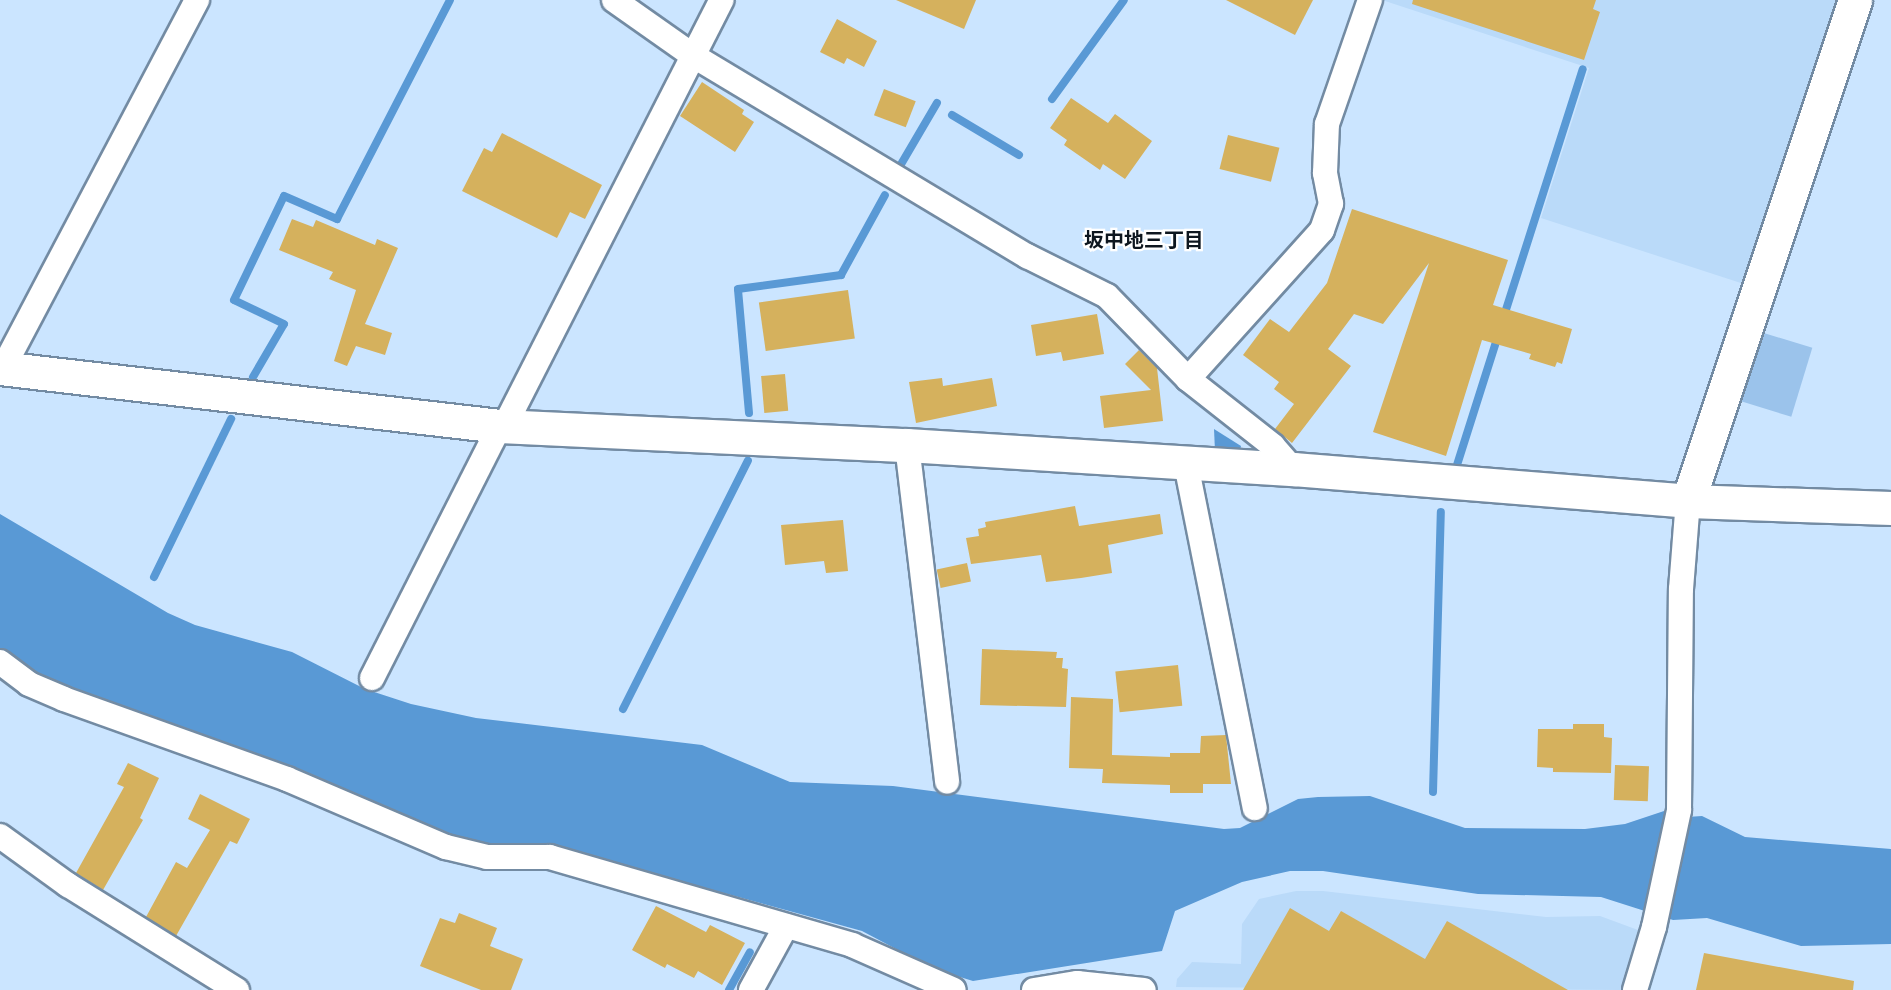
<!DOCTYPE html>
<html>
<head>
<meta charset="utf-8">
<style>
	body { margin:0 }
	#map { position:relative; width:1891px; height:990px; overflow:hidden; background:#cbe5ff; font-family:Helvetica,"Noto Sans JP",sans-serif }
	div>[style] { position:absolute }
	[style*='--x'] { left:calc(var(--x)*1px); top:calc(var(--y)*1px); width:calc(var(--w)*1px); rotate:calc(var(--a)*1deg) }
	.built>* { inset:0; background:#badaf9 }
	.green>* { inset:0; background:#9bc3eb; transform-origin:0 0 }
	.water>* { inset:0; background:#5999d5 }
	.stream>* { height:8px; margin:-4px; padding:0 4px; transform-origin:4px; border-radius:4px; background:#5999d5 }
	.building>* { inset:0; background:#d5b15d; transform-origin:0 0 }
	.roads { filter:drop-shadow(2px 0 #738ba3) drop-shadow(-2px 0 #738ba3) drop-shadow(0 2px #738ba3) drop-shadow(0 -2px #738ba3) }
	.street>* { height:24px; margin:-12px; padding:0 12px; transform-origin:12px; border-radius:12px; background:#fff }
	.secondary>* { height:33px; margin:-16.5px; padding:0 16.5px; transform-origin:16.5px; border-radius:16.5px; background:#fff }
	span { translate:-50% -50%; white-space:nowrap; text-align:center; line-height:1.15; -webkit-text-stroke:4.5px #fff; paint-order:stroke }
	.neighbourhood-label { font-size:20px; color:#0d161f; font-weight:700 }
</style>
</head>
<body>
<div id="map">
	<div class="built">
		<div style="clip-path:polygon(1382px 0,1842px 0,1747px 285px,1541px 218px,1589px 68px)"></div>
		<div style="clip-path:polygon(1296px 891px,1323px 891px,1546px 917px,1600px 916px,1638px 930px,1621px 990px,1176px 987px,1177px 979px,1192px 962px,1241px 964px,1242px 924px,1259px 899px)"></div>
	</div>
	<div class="green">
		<div style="left:1754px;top:330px;width:61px;height:72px;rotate:17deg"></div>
	</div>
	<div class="water">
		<div style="clip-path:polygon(1214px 429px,1241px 446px,1239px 454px,1215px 451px)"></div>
		<div style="clip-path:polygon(0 514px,168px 613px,195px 625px,292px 652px,365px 689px,411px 704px,476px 718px,702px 745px,790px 782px,893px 786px,1224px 829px,1240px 828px,1298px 799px,1318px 797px,1370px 796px,1465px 828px,1585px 829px,1625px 824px,1664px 811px,1687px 817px,1702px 816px,1745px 837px,1891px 849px,1891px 944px,1801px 946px,1707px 918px,1673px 920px,1601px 897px,1478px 894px,1323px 871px,1290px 871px,1242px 882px,1175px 911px,1162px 951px,973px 981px,934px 969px,862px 931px,556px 847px,487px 843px,451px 836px,294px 767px,50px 680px,0 649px)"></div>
	</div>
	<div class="stream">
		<div style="--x:1052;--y:99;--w:122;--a:-54"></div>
		<div style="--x:952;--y:115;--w:78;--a:30.8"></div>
		<div style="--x:900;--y:166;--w:73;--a:-59.6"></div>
		<div style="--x:1503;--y:319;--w:262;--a:-72.3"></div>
		<div style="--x:253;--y:377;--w:61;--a:-59.7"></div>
		<div style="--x:284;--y:324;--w:55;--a:-154.4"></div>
		<div style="--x:234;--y:300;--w:115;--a:-64.3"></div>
		<div style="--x:284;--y:196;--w:58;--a:23.5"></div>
		<div style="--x:337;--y:219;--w:246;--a:-62.7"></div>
		<div style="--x:749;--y:413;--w:124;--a:-95.1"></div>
		<div style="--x:738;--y:289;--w:104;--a:-7.7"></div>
		<div style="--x:841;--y:275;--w:91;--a:-61.2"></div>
		<div style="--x:1457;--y:465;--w:135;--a:-72.4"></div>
		<div style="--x:154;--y:577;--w:176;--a:-64"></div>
		<div style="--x:623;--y:709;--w:278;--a:-63.3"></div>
		<div style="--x:1433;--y:792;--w:280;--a:-88.4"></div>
		<div style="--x:729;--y:990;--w:43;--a:-61.1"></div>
	</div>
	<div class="building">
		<div style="clip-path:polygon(896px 0,976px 0,964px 29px)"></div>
		<div style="clip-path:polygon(1226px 0,1313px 0,1295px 35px)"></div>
		<div style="clip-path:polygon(1413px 0,1596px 0,1593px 9px,1600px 12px,1584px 60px,1412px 4px)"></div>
		<div style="clip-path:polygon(837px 19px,877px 41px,864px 67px,847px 58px,844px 64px,820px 52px)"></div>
		<div style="clip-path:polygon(702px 82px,744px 110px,742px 114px,754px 122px,735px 152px,680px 116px)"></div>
		<div style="left:884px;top:89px;width:34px;height:28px;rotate:21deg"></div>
		<div style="clip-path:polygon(1071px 98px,1108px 123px,1115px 114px,1152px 141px,1125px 179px,1103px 164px,1100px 170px,1064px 145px,1067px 140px,1050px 128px)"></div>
		<div style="clip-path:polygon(502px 133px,602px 185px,585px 219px,570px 212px,557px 238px,462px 191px,484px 148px,492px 152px)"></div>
		<div style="left:1228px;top:135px;width:53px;height:35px;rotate:14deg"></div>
		<div style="clip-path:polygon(1352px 209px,1508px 260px,1493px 305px,1572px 329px,1562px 364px,1557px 362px,1555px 367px,1529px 359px,1531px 354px,1482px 340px,1446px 456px,1373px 432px,1429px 263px,1383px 324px,1354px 314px,1328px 349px,1351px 366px,1292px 443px,1275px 429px,1294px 404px,1274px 389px,1279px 382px,1243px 355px,1270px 319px,1289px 332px,1327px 283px)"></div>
		<div style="clip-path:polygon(292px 219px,313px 227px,316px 220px,375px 245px,377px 239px,398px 248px,365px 324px,392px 333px,385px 355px,356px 346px,347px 366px,334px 361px,356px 290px,329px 279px,333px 272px,279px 250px)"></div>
		<div style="left:848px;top:290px;width:49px;height:90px;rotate:82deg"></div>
		<div style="clip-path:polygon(1097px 314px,1104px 354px,1063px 361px,1061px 352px,1036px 356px,1031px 325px)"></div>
		<div style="clip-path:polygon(1139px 350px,1157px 368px,1163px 421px,1104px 428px,1100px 396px,1151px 390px,1125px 364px)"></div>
		<div style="left:785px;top:374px;width:37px;height:24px;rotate:85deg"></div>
		<div style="clip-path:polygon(942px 378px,943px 386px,992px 378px,997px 406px,916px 423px,909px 382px)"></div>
		<div style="clip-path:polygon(1075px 506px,1079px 526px,1160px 514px,1163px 534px,1108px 545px,1112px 573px,1081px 578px,1046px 582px,1041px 555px,971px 564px,966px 538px,979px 536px,978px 529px,986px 527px,985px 522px)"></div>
		<div style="clip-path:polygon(843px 520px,848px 571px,826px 573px,824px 561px,785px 565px,781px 525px)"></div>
		<div style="left:967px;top:563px;width:19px;height:31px;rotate:78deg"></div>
		<div style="clip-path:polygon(982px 649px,1057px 652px,1056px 658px,1063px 658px,1062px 668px,1068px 669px,1066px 707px,980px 705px)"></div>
		<div style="left:1178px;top:665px;width:41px;height:63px;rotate:84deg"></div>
		<div style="clip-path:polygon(1071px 697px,1113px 699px,1112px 755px,1170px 757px,1170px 753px,1200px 753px,1201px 736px,1226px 735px,1231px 784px,1203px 784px,1203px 793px,1170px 793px,1170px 785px,1102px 783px,1103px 769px,1069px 768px)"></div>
		<div style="clip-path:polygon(1573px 724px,1604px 724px,1604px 737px,1612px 738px,1611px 773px,1553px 772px,1553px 768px,1537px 767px,1538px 729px,1573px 729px)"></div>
		<div style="clip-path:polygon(128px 763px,159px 778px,140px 818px,143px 820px,103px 890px,76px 873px,124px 787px,117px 784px)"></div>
		<div style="left:1615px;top:765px;width:34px;height:35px;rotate:2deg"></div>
		<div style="clip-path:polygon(200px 794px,250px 819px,237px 844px,230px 841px,176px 936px,146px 917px,176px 862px,187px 868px,210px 830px,188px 819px)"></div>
		<div style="clip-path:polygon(656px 906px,706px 932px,710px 925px,745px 943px,722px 985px,698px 971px,694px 978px,667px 964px,665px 968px,632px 950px)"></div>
		<div style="clip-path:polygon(1290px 908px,1329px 931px,1341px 911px,1425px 959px,1447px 921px,1568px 990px,1243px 990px)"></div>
		<div style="clip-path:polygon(459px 913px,497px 928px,490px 946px,523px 959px,511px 990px,481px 990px,420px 966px,440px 918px,455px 923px)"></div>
		<div style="clip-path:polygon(1704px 953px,1854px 981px,1853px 990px,1696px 990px)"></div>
	</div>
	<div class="roads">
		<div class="street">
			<div style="--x:614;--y:0;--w:95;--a:35.2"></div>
			<div style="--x:692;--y:55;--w:391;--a:31"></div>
			<div style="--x:1027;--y:256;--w:89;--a:26.6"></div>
			<div style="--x:1107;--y:296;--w:116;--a:45.7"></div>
			<div style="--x:1188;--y:379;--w:108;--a:38.2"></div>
			<div style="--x:1273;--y:446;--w:30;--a:49"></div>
			<div style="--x:3;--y:368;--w:416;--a:-62.2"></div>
			<div style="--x:1188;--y:379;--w:200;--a:-48"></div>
			<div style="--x:1322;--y:230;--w:28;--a:-71"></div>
			<div style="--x:1331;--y:204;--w:32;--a:-101"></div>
			<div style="--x:1325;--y:173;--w:49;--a:-87.7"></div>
			<div style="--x:1327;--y:124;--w:131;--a:-70.9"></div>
			<div style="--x:504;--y:427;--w:479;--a:-63"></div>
			<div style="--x:907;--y:445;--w:339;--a:83.2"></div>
			<div style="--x:1186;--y:464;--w:351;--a:78.7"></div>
			<div style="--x:0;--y:662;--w:36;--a:37"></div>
			<div style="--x:29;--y:684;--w:38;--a:23"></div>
			<div style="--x:64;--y:699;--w:237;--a:19.7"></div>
			<div style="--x:287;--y:779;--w:173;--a:23.2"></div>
			<div style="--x:446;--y:847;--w:42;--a:13.7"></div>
			<div style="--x:487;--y:857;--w:63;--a:0"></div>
			<div style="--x:550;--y:857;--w:315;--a:16.2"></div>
			<div style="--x:852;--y:945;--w:111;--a:23.8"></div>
			<div style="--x:372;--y:678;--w:283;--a:-63.1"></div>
			<div style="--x:0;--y:836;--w:84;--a:35.8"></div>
			<div style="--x:68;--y:885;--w:199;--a:31.9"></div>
			<div style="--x:751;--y:990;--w:73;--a:-61.3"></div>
			<div style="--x:1034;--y:990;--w:44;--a:-9.2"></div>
			<div style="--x:1077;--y:983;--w:67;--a:6"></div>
			<div style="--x:1635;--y:990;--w:66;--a:-73.2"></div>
			<div style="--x:1654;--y:927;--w:120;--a:-77.9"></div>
			<div style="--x:1679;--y:810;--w:221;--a:-89.5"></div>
			<div style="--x:1681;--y:589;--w:88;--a:-85.5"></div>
		</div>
		<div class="secondary">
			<div style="--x:0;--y:368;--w:503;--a:6.62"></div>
			<div style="--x:500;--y:426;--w:407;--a:2.7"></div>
			<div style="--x:907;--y:445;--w:387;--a:3.6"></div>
			<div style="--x:1293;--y:469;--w:396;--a:4.6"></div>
			<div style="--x:1688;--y:501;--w:203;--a:2"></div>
			<div style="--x:1688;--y:501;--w:528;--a:-71.57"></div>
		</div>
	</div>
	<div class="neighbourhood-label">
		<span style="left:1144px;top:240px">坂中地三丁目</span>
	</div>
</div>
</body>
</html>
